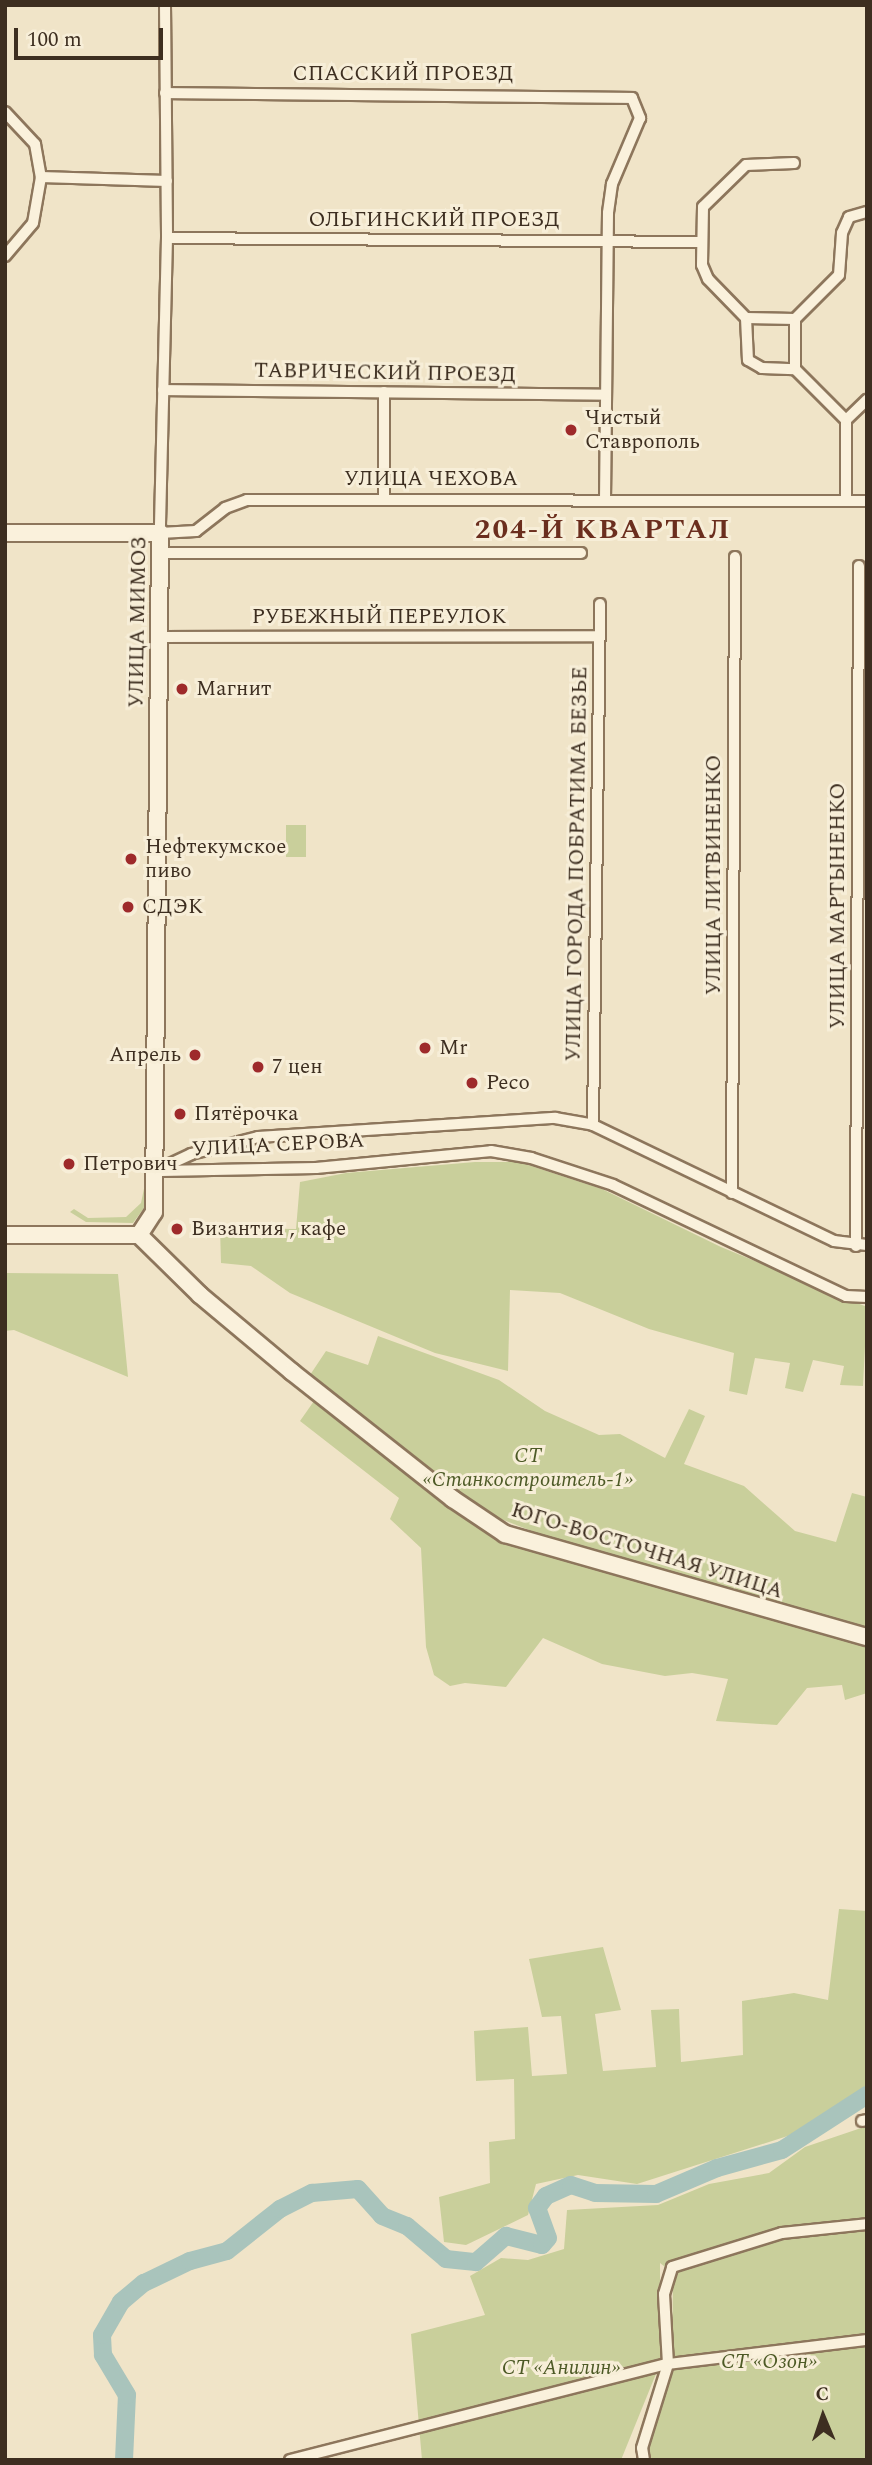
<!DOCTYPE html>
<html>
<head>
<meta charset="utf-8">
<style>
	body { margin:0 }
	#map { position:relative; width:872px; height:2465px; overflow:hidden; background:#f0e4c8; font-family:Spectral,serif }
	div>[style] { position:absolute }
	[style*='--x'] { left:calc(var(--x)*1px); top:calc(var(--y)*1px); width:calc(var(--w)*1px); rotate:calc(var(--a)*1deg) }
	.green>* { inset:0; background:#c9cf9b; transform-origin:0 0 }
	.river>* { height:18px; margin:-9px; padding:0 9px; transform-origin:9px; border-radius:9px; background:#a9c4bc }
	.roads { filter:drop-shadow(2px 0 #8d765c) drop-shadow(-2px 0 #8d765c) drop-shadow(0 2px #8d765c) drop-shadow(0 -2px #8d765c) }
	.street>* { height:10px; margin:-5px; padding:0 5px; transform-origin:5px; border-radius:5px; background:#faf1dc }
	.secondary>* { height:16px; margin:-8px; padding:0 8px; transform-origin:8px; border-radius:8px; background:#faf1dc }
	.dots>* { width:19px; height:19px; translate:-50% -50%; box-sizing:border-box; border:4px solid #f7eed8; border-radius:50% }
	span { translate:-50% -50%; white-space:nowrap; text-align:center; line-height:1.15; -webkit-text-stroke:6px #f7eed8; paint-order:stroke }
	.street-label { font-size:21px; color:#3d2e20 }
	.poi-label { font-size:21px; color:#3d2e20 }
	.left { translate:0 -50%; text-align:left }
	.right { translate:-100% -50%; text-align:right }
	.park-label { font-size:21px; color:#4d5a26; font-style:italic }
	.district-label { font-size:28px; color:#6b2e1e; font-weight:700; letter-spacing:2px }
	.frame { position:absolute; inset:0; border:7px solid #3d2e20; pointer-events:none }
	.north { position:absolute; left:788px; top:2381px; width:70px; height:70px; -webkit-text-stroke:5px #f7eed8; paint-order:stroke; rotate:358deg; font-size:19px; font-weight:700; line-height:28px; text-align:center; color:#3d2e20 }
	.north::after { content:''; display:block; margin:auto; width:24px; height:32px; background:#3d2e20; clip-path:polygon(50% 0,100% 100%,50% 72%,0 100%) }
	.scale { position:absolute; left:14px; top:28px; width:149px; height:32px; box-sizing:border-box; border:4px solid #3d2e20; border-top:0; padding-left:9px; font-size:21px; line-height:24px; white-space:nowrap; color:#3d2e20; -webkit-text-stroke:5px #f7eed8; paint-order:stroke }
</style>
</head>
<body>
<div id="map">
	<div class="green">
		<div style="left:286px;top:825px;width:20px;height:32px"></div>
		<div style="clip-path:polygon(475px 1162px,519px 1162px,602px 1189px,721px 1247px,867px 1307px,863px 1386px,840px 1385px,844px 1366px,813px 1360px,803px 1392px,785px 1388px,790px 1363px,755px 1358px,747px 1395px,729px 1391px,734px 1353px,649px 1329px,560px 1293px,510px 1290px,508px 1371px,435px 1353px,290px 1293px,251px 1266px,221px 1263px,220px 1228px,296px 1229px,300px 1182px,346px 1173px)"></div>
		<div style="clip-path:polygon(147px 1174px,144px 1208px,133px 1223px,86px 1222px,70px 1212px,74px 1209px,88px 1218px,126px 1217px,141px 1203px)"></div>
		<div style="clip-path:polygon(5px 1273px,118px 1274px,128px 1377px,14px 1330px,5px 1331px)"></div>
		<div style="clip-path:polygon(378px 1336px,499px 1380px,545px 1411px,599px 1435px,620px 1434px,665px 1458px,689px 1409px,705px 1416px,684px 1464px,744px 1486px,795px 1531px,836px 1542px,852px 1493px,867px 1497px,867px 1631px,574px 1547px,490px 1515px,308px 1378px,326px 1351px,368px 1365px)"></div>
		<div style="clip-path:polygon(314px 1401px,474px 1520px,867px 1645px,867px 1693px,845px 1700px,842px 1685px,807px 1688px,777px 1725px,716px 1721px,728px 1679px,692px 1673px,665px 1676px,602px 1664px,543px 1638px,506px 1687px,465px 1683px,450px 1686px,434px 1675px,426px 1647px,421px 1548px,390px 1519px,399px 1498px,300px 1421px)"></div>
		<div style="clip-path:polygon(839px 1909px,867px 1911px,867px 2085px,797px 2133px,637px 2184px,578px 2175px,536px 2184px,528px 2215px,466px 2245px,444px 2242px,439px 2197px,490px 2183px,489px 2142px,515px 2139px,514px 2079px,476px 2081px,474px 2031px,528px 2027px,532px 2076px,567px 2074px,561px 2016px,542px 2017px,529px 1959px,603px 1947px,621px 2010px,595px 2014px,603px 2071px,656px 2067px,651px 2010px,679px 2009px,681px 2062px,743px 2055px,742px 2001px,794px 1993px,828px 2000px)"></div>
		<div style="clip-path:polygon(867px 2126px,867px 2460px,654px 2460px,645px 2453px,672px 2364px,673px 2273px,660px 2263px,660px 2364px,621px 2460px,422px 2460px,411px 2334px,485px 2315px,470px 2276px,501px 2258px,528px 2260px,564px 2249px,567px 2210px,658px 2205px,709px 2184px,769px 2173px,805px 2147px)"></div>
	</div>
	<div class="river">
		<div style="--x:124;--y:2460;--w:65;--a:-87.4"></div>
		<div style="--x:127;--y:2395;--w:47;--a:-121"></div>
		<div style="--x:103;--y:2355;--w:20;--a:-93"></div>
		<div style="--x:102;--y:2335;--w:38;--a:-60"></div>
		<div style="--x:121;--y:2302;--w:30;--a:-40"></div>
		<div style="--x:144;--y:2283;--w:51;--a:-25.6"></div>
		<div style="--x:190;--y:2261;--w:38;--a:-15"></div>
		<div style="--x:227;--y:2251;--w:68;--a:-38.4"></div>
		<div style="--x:280;--y:2209;--w:36;--a:-27"></div>
		<div style="--x:312;--y:2193;--w:46;--a:-5"></div>
		<div style="--x:358;--y:2189;--w:36;--a:48"></div>
		<div style="--x:382;--y:2216;--w:27;--a:22"></div>
		<div style="--x:407;--y:2226;--w:51;--a:40.2"></div>
		<div style="--x:446;--y:2259;--w:30;--a:6"></div>
		<div style="--x:476;--y:2262;--w:40;--a:-41"></div>
		<div style="--x:506;--y:2236;--w:37;--a:14"></div>
		<div style="--x:542;--y:2245;--w:9;--a:-49"></div>
		<div style="--x:548;--y:2238;--w:32;--a:-110"></div>
		<div style="--x:537;--y:2208;--w:15;--a:-53"></div>
		<div style="--x:546;--y:2196;--w:27;--a:-24"></div>
		<div style="--x:571;--y:2185;--w:25;--a:18"></div>
		<div style="--x:595;--y:2193;--w:61;--a:0.9"></div>
		<div style="--x:656;--y:2194;--w:66;--a:-23.1"></div>
		<div style="--x:717;--y:2168;--w:67;--a:-15.5"></div>
		<div style="--x:782;--y:2150;--w:101;--a:-32.9"></div>
	</div>
	<div class="roads">
		<div class="street">
			<div style="--x:165;--y:5;--w:233;--a:89.5"></div>
			<div style="--x:167;--y:238;--w:295;--a:91.4"></div>
			<div style="--x:160;--y:533;--w:36;--a:-3"></div>
			<div style="--x:196;--y:531;--w:37;--a:-38"></div>
			<div style="--x:225;--y:508;--w:23;--a:-20"></div>
			<div style="--x:247;--y:500;--w:620;--a:0.09"></div>
			<div style="--x:165;--y:93;--w:467;--a:0.6"></div>
			<div style="--x:632;--y:98;--w:22;--a:68"></div>
			<div style="--x:640;--y:118;--w:72;--a:113"></div>
			<div style="--x:612;--y:184;--w:29;--a:98"></div>
			<div style="--x:608;--y:213;--w:288;--a:90.6"></div>
			<div style="--x:5;--y:112;--w:44;--a:46.8"></div>
			<div style="--x:35;--y:144;--w:34;--a:80"></div>
			<div style="--x:41;--y:177;--w:126;--a:1.8"></div>
			<div style="--x:794;--y:163;--w:48;--a:177.6"></div>
			<div style="--x:746;--y:165;--w:60;--a:135.7"></div>
			<div style="--x:703;--y:207;--w:58;--a:91"></div>
			<div style="--x:702;--y:265;--w:15;--a:67"></div>
			<div style="--x:708;--y:279;--w:54;--a:45.7"></div>
			<div style="--x:746;--y:318;--w:42;--a:87.3"></div>
			<div style="--x:748;--y:360;--w:16;--a:30"></div>
			<div style="--x:762;--y:368;--w:33;--a:2"></div>
			<div style="--x:795;--y:369;--w:72;--a:45"></div>
			<div style="--x:846;--y:420;--w:81;--a:90"></div>
			<div style="--x:167;--y:238;--w:533;--a:0.43"></div>
			<div style="--x:5;--y:256;--w:43;--a:-49.7"></div>
			<div style="--x:33;--y:223;--w:47;--a:-80.1"></div>
			<div style="--x:746;--y:318;--w:49;--a:1.2"></div>
			<div style="--x:795;--y:369;--w:50;--a:-90"></div>
			<div style="--x:795;--y:319;--w:62;--a:-45"></div>
			<div style="--x:839;--y:275;--w:42;--a:-85.9"></div>
			<div style="--x:842;--y:233;--w:17;--a:-66"></div>
			<div style="--x:849;--y:217;--w:19;--a:-16"></div>
			<div style="--x:163;--y:390;--w:443;--a:0.6"></div>
			<div style="--x:384;--y:392;--w:108;--a:90"></div>
			<div style="--x:846;--y:420;--w:29;--a:-44"></div>
			<div style="--x:160;--y:553;--w:421;--a:0"></div>
			<div style="--x:159;--y:637;--w:440;--a:-0.1"></div>
			<div style="--x:593;--y:1125;--w:521;--a:-89.23"></div>
			<div style="--x:155;--y:1171;--w:40;--a:-25"></div>
			<div style="--x:191;--y:1154;--w:69;--a:-14.2"></div>
			<div style="--x:258;--y:1137;--w:298;--a:-3.7"></div>
			<div style="--x:555;--y:1118;--w:39;--a:10"></div>
			<div style="--x:593;--y:1125;--w:267;--a:25.7"></div>
			<div style="--x:834;--y:1241;--w:33;--a:7"></div>
			<div style="--x:161;--y:1171;--w:155;--a:-1.1"></div>
			<div style="--x:316;--y:1168;--w:176;--a:-5.5"></div>
			<div style="--x:491;--y:1151;--w:41;--a:9.9"></div>
			<div style="--x:531;--y:1158;--w:86;--a:18.2"></div>
			<div style="--x:613;--y:1185;--w:258;--a:25.5"></div>
			<div style="--x:846;--y:1296;--w:21;--a:3"></div>
			<div style="--x:732;--y:1193;--w:636;--a:-89.73"></div>
			<div style="--x:856;--y:1246;--w:680;--a:-89.75"></div>
			<div style="--x:862;--y:2121;--w:5;--a:-11"></div>
			<div style="--x:290;--y:2460;--w:390;--a:-14.3"></div>
			<div style="--x:668;--y:2364;--w:200;--a:-6.9"></div>
			<div style="--x:644;--y:2460;--w:12;--a:-99"></div>
			<div style="--x:642;--y:2448;--w:88;--a:-72.8"></div>
			<div style="--x:668;--y:2364;--w:70;--a:-93.3"></div>
			<div style="--x:664;--y:2294;--w:28;--a:-73"></div>
			<div style="--x:672;--y:2267;--w:115;--a:-17.2"></div>
			<div style="--x:782;--y:2233;--w:85;--a:-6"></div>
		</div>
		<div class="secondary">
			<div style="--x:5;--y:533;--w:155;--a:0"></div>
			<div style="--x:160;--y:533;--w:679;--a:90.51"></div>
			<div style="--x:154;--y:1212;--w:27;--a:123"></div>
			<div style="--x:5;--y:1235;--w:134;--a:0"></div>
			<div style="--x:139;--y:1235;--w:86;--a:44.5"></div>
			<div style="--x:200;--y:1295;--w:120;--a:39.9"></div>
			<div style="--x:292;--y:1372;--w:205;--a:38.3"></div>
			<div style="--x:453;--y:1499;--w:63;--a:33.9"></div>
			<div style="--x:505;--y:1534;--w:376;--a:15.9"></div>
		</div>
	</div>
	<div class="dots">
		<div style="left:571px;top:430px;background:#9e2a2b"></div>
		<div style="left:182px;top:689px;background:#9e2a2b"></div>
		<div style="left:131px;top:859px;background:#9e2a2b"></div>
		<div style="left:128px;top:907px;background:#9e2a2b"></div>
		<div style="left:425px;top:1048px;background:#9e2a2b"></div>
		<div style="left:195px;top:1055px;background:#9e2a2b"></div>
		<div style="left:258px;top:1067px;background:#9e2a2b"></div>
		<div style="left:472px;top:1083px;background:#9e2a2b"></div>
		<div style="left:180px;top:1114px;background:#9e2a2b"></div>
		<div style="left:69px;top:1164px;background:#9e2a2b"></div>
		<div style="left:177px;top:1229px;background:#9e2a2b"></div>
	</div>
	<div class="street-label">
		<span style="left:403px;top:74px">СПАССКИЙ ПРОЕЗД</span>
		<span style="left:434px;top:220px">ОЛЬГИНСКИЙ ПРОЕЗД</span>
		<span style="left:385px;top:373px;rotate:1deg">ТАВРИЧЕСКИЙ ПРОЕЗД</span>
		<span style="left:431px;top:479px">УЛИЦА ЧЕХОВА</span>
		<span style="left:379px;top:617px">РУБЕЖНЫЙ ПЕРЕУЛОК</span>
		<span style="left:138px;top:622px;rotate:-89deg">УЛИЦА МИМОЗ</span>
		<span style="left:577px;top:864px;rotate:-89deg">УЛИЦА ГОРОДА ПОБРАТИМА БЕЗЬЕ</span>
		<span style="left:714px;top:875px;rotate:-90deg">УЛИЦА ЛИТВИНЕНКО</span>
		<span style="left:838px;top:906px;rotate:-90deg">УЛИЦА МАРТЫНЕНКО</span>
		<span style="left:278px;top:1145px;rotate:-3deg">УЛИЦА СЕРОВА</span>
		<span style="left:647px;top:1551px;rotate:17deg">ЮГО-ВОСТОЧНАЯ УЛИЦА</span>
	</div>
	<div class="poi-label">
		<span class="left" style="left:585px;top:430px">Чистый<br>Ставрополь</span>
		<span class="left" style="left:196px;top:689px">Магнит</span>
		<span class="left" style="left:145px;top:859px">Нефтекумское<br>пиво</span>
		<span class="left" style="left:142px;top:907px">СДЭК</span>
		<span class="left" style="left:439px;top:1048px">Mr</span>
		<span class="right" style="left:181px;top:1055px">Апрель</span>
		<span class="left" style="left:272px;top:1067px">7 цен</span>
		<span class="left" style="left:486px;top:1083px">Ресо</span>
		<span class="left" style="left:194px;top:1114px">Пятёрочка</span>
		<span class="left" style="left:83px;top:1164px">Петрович</span>
		<span class="left" style="left:191px;top:1229px">Византия , кафе</span>
	</div>
	<div class="park-label">
		<span style="left:528px;top:1468px">СТ<br>«Станкостроитель-1»</span>
		<span style="left:769px;top:2362px">СТ «Озон»</span>
		<span style="left:561px;top:2368px">СТ «Анилин»</span>
	</div>
	<div class="district-label">
		<span style="left:603px;top:530px">204-Й КВАРТАЛ</span>
	</div>
	<div class="frame"></div>
	<div class="north">С</div>
	<div class="scale">100 m</div>
</div>
</body>
</html>
